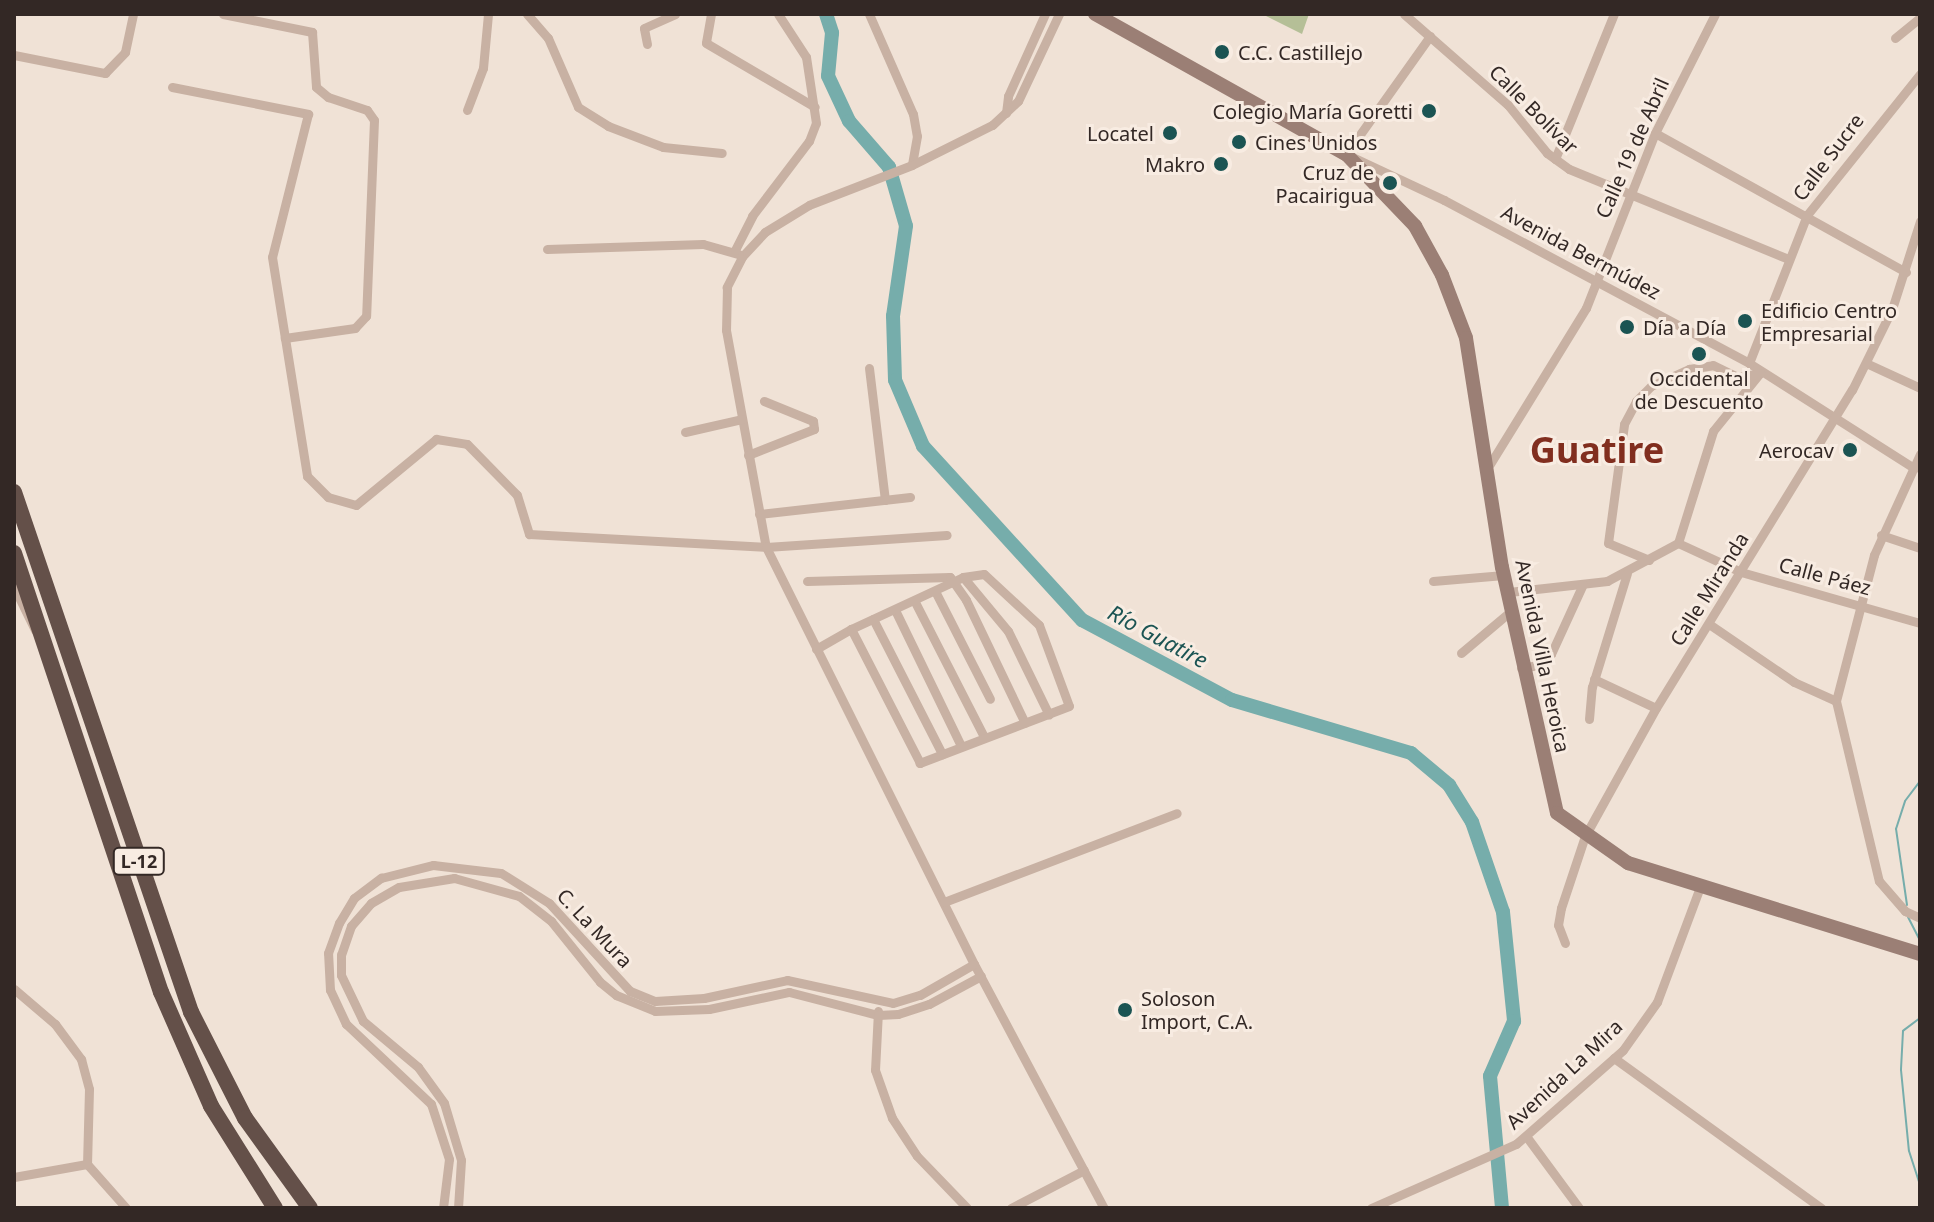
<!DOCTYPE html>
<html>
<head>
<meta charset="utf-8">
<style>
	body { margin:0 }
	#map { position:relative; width:1934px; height:1222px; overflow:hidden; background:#f0e2d6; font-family:"Noto Sans",sans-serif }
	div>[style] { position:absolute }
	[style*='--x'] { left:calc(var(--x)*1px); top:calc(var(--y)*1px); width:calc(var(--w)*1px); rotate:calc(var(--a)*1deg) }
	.green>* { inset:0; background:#b5bf97 }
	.stream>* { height:2px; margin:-1px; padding:0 1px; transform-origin:1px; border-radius:1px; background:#76adab }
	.river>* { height:14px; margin:-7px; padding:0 7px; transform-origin:7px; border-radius:7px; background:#76adab }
	.minor>* { height:9px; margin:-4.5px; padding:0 4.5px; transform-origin:4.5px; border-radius:4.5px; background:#c8b1a3 }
	.secondary>* { height:14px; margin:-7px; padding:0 7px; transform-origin:7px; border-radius:7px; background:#9b7f75 }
	.trunk>* { height:16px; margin:-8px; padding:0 8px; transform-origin:8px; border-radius:8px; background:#645049 }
	.dots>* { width:22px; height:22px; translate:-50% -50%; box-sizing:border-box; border:4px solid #f8ece2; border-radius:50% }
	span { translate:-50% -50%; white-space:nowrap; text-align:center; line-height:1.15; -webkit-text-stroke:6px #f8ece2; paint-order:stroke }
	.shield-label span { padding:2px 6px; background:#f8ece2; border:2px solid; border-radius:6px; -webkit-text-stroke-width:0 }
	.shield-label { font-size:18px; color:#332825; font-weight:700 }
	.poi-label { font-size:20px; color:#332825 }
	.left { translate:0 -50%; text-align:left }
	.right { translate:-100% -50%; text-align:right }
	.street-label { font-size:20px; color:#332825 }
	.water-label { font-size:22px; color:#1b5453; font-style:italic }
	.town-label { font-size:36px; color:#812e1f; font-weight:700 }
	.frame { position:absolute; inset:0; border:16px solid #332825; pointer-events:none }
</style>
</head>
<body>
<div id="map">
	<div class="green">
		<div style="clip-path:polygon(1262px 14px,1309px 14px,1302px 34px)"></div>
	</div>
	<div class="stream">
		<div style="--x:1907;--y:905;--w:77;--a:-98.2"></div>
		<div style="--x:1896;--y:829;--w:29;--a:-72"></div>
		<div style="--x:1905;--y:801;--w:25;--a:-53"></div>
		<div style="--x:1908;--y:917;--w:27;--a:63"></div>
		<div style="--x:1920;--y:1018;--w:21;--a:143"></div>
		<div style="--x:1903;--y:1031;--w:39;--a:93"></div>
		<div style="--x:1901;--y:1070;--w:81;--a:84.4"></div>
		<div style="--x:1909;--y:1151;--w:36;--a:72"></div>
	</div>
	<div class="river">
		<div style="--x:826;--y:14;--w:20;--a:72"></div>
		<div style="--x:832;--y:33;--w:43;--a:95.3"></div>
		<div style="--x:828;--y:76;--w:50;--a:65"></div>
		<div style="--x:849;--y:121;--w:61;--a:49"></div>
		<div style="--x:889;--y:167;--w:61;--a:73.9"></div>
		<div style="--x:906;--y:226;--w:91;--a:98.2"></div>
		<div style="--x:893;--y:316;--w:64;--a:88.2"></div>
		<div style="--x:895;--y:380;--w:72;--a:67"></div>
		<div style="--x:923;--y:446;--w:236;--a:47.6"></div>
		<div style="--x:1082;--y:620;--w:170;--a:28.1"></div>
		<div style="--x:1232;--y:700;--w:187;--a:16.5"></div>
		<div style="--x:1411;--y:753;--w:50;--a:40.1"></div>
		<div style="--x:1449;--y:785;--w:44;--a:58.1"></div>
		<div style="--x:1472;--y:822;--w:95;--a:71"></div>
		<div style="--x:1503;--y:912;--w:110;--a:84.2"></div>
		<div style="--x:1514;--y:1021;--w:60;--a:113.6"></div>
		<div style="--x:1490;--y:1076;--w:133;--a:84.8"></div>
	</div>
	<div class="minor">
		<div style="--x:223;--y:14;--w:91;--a:11.4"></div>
		<div style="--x:312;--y:32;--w:55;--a:85.8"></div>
		<div style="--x:316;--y:87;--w:16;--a:40"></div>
		<div style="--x:328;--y:97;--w:41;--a:18.4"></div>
		<div style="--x:367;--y:110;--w:12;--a:55"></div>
		<div style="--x:374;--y:120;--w:196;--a:92.3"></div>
		<div style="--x:366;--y:316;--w:16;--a:133"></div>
		<div style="--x:355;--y:328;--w:71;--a:171.9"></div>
		<div style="--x:527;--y:14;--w:32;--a:49"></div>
		<div style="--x:548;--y:38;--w:75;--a:66.5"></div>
		<div style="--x:578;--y:107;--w:36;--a:32"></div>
		<div style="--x:608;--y:126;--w:59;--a:20.9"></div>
		<div style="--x:663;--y:147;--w:59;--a:5.8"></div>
		<div style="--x:711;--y:14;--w:29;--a:100"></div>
		<div style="--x:706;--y:43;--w:126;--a:30.4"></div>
		<div style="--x:869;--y:14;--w:109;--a:66.3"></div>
		<div style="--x:913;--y:114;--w:22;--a:80"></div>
		<div style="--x:917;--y:136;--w:29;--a:100"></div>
		<div style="--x:1059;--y:14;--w:96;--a:115.2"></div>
		<div style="--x:1018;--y:101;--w:35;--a:137"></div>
		<div style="--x:992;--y:125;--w:89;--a:153.4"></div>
		<div style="--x:912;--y:165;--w:110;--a:158.8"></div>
		<div style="--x:809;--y:205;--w:52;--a:148.5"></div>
		<div style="--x:765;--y:232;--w:34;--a:133"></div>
		<div style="--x:742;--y:257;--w:34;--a:117"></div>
		<div style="--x:727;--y:287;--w:43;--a:91.3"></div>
		<div style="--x:726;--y:330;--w:221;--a:79.6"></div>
		<div style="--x:766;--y:547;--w:466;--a:63.5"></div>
		<div style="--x:974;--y:964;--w:276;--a:62"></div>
		<div style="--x:1404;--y:14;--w:138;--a:41.2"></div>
		<div style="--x:1508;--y:105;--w:62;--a:50.9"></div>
		<div style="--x:1547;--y:153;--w:27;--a:36"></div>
		<div style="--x:1569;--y:169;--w:237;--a:22.3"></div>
		<div style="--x:1430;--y:36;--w:145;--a:125.4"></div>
		<div style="--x:1346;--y:154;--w:108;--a:25.1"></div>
		<div style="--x:1444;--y:200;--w:346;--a:28.1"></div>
		<div style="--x:1749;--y:363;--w:196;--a:32.5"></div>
		<div style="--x:1895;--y:38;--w:32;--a:-39"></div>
		<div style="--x:647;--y:44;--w:16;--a:-101"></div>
		<div style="--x:644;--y:28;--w:34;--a:-24"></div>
		<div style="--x:14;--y:55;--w:93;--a:11.2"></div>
		<div style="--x:105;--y:73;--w:29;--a:-46"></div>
		<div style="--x:125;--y:52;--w:39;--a:-78"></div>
		<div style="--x:172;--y:87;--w:139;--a:11.2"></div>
		<div style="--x:308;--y:114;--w:147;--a:104.1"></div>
		<div style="--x:272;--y:257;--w:222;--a:80.9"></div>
		<div style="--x:307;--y:476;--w:30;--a:45"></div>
		<div style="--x:328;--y:497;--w:29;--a:16"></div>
		<div style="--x:356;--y:505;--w:104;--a:-39.5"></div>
		<div style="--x:436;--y:439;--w:31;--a:9"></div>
		<div style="--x:467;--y:444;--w:71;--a:45.6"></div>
		<div style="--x:517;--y:495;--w:41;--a:72.9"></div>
		<div style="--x:529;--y:534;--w:237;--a:3.1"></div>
		<div style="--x:766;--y:547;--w:181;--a:-3.8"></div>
		<div style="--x:467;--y:110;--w:45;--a:-69.1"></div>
		<div style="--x:483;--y:68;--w:54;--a:-84.7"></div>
		<div style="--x:1006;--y:113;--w:17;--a:-83"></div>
		<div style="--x:1008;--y:96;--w:90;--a:-65.7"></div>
		<div style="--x:1655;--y:133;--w:287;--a:29"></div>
		<div style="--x:1555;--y:159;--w:157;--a:-67.9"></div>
		<div style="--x:547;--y:249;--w:156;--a:-1.8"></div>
		<div style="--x:703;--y:244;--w:37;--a:16"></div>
		<div style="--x:735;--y:250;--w:38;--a:-63"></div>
		<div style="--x:752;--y:216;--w:94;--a:-52.8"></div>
		<div style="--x:809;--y:141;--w:19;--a:-69"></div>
		<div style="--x:816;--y:123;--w:67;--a:-98.6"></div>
		<div style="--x:806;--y:57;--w:51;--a:-123.1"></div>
		<div style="--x:1749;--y:363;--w:159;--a:-68.6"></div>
		<div style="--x:1807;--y:215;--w:181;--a:-51.3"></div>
		<div style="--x:1866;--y:363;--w:60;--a:24.8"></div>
		<div style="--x:869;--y:368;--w:133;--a:83.1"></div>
		<div style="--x:685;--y:432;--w:58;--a:-12.8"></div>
		<div style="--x:1920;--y:454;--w:111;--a:114.5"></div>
		<div style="--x:1874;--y:555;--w:151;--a:104.6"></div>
		<div style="--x:1836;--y:701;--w:185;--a:76.6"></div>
		<div style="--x:1879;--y:881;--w:40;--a:49"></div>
		<div style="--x:1905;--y:911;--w:17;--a:25"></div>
		<div style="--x:748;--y:455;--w:71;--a:-21.5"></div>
		<div style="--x:814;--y:429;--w:8;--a:-97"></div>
		<div style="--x:813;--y:421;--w:53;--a:-157.8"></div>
		<div style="--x:1490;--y:464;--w:183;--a:-58.4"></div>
		<div style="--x:1586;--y:308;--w:188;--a:-68.5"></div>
		<div style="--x:1655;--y:133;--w:133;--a:-63.2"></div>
		<div style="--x:759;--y:514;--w:152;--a:-6.4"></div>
		<div style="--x:1881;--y:535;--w:41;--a:18.4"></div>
		<div style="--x:1678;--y:543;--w:69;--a:24.7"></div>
		<div style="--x:1741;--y:572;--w:186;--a:15.9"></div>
		<div style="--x:1678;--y:543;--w:117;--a:-72.6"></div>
		<div style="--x:1713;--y:431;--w:75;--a:-51"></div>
		<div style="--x:1649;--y:560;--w:44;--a:-157.5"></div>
		<div style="--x:1608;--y:543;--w:120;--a:-82.3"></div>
		<div style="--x:1624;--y:424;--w:26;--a:-62"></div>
		<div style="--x:1636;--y:401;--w:21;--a:-45"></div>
		<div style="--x:1651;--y:386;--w:42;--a:-24.1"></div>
		<div style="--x:1689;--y:369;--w:24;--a:-9"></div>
		<div style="--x:1713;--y:365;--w:28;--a:26"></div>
		<div style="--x:1738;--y:377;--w:22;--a:-10"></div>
		<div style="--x:963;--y:577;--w:70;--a:50.2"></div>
		<div style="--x:1008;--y:631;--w:93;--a:64"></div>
		<div style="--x:807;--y:581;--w:143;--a:-1.6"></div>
		<div style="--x:950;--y:577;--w:28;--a:55"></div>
		<div style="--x:966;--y:600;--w:136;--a:64.4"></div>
		<div style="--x:1433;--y:581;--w:71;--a:-4.8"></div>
		<div style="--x:14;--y:587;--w:48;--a:64"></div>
		<div style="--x:935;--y:591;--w:121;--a:63"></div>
		<div style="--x:1509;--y:592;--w:99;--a:-6.4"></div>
		<div style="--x:1607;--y:581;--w:81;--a:-28.2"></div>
		<div style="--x:915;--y:602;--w:152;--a:62.9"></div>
		<div style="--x:895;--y:610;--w:151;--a:64.1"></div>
		<div style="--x:873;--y:619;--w:152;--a:62.9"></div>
		<div style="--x:1709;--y:624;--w:103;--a:34.3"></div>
		<div style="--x:1794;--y:682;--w:46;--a:24.3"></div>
		<div style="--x:816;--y:649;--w:40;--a:-29.7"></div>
		<div style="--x:851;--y:629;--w:123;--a:-24.9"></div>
		<div style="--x:963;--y:577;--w:21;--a:-8"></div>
		<div style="--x:984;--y:574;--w:75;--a:42.8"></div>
		<div style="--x:1039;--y:625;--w:86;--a:69.7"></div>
		<div style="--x:1069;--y:706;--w:160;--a:159.1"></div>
		<div style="--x:920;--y:763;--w:151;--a:-117.2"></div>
		<div style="--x:1461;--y:653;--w:67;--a:-40.1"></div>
		<div style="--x:1521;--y:668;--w:17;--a:-10"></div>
		<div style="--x:1538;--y:665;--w:17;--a:-40"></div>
		<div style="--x:1551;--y:654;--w:77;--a:-65.4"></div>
		<div style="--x:1594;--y:679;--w:68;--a:25.1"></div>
		<div style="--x:1589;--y:719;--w:32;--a:-85"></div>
		<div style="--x:1592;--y:687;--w:119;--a:-72.9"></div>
		<div style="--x:944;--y:902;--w:249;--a:-20.9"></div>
		<div style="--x:1565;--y:943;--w:19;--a:-111"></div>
		<div style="--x:1558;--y:925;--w:17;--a:-80"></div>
		<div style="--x:1561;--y:908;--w:76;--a:-71.6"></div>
		<div style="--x:1585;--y:836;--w:146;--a:-61"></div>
		<div style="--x:1656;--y:708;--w:374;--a:-58.4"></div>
		<div style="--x:1852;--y:390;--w:90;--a:-63.7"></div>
		<div style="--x:1892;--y:309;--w:92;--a:-72.3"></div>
		<div style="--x:14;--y:989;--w:54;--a:40.5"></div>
		<div style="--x:55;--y:1024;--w:44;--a:53.4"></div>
		<div style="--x:81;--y:1059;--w:31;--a:75"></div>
		<div style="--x:89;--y:1089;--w:75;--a:91.5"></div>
		<div style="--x:87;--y:1164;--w:59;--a:48.4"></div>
		<div style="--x:878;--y:1011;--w:59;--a:92.9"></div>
		<div style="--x:875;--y:1070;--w:51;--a:70.5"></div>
		<div style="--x:892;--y:1118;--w:45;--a:56.7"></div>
		<div style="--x:917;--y:1156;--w:72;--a:46.1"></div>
		<div style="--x:1614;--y:1058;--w:256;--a:35.9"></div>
		<div style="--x:1526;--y:1136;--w:89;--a:53.6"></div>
		<div style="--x:14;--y:1177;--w:74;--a:-10.1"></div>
		<div style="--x:443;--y:1208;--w:49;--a:-83"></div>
		<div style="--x:449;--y:1159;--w:58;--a:-108.1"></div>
		<div style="--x:431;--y:1104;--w:117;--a:-136.7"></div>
		<div style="--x:346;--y:1024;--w:38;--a:-115"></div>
		<div style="--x:330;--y:990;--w:37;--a:-93"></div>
		<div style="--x:328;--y:953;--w:32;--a:-70"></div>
		<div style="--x:339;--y:923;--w:29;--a:-59"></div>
		<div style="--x:354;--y:898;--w:34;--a:-37"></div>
		<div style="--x:381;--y:878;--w:54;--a:-14"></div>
		<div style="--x:433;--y:865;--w:68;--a:6.7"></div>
		<div style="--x:501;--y:873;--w:57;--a:32"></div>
		<div style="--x:549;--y:903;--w:120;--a:47.4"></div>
		<div style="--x:630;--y:991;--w:27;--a:22"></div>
		<div style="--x:655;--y:1001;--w:49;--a:-3.5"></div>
		<div style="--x:704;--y:998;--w:85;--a:-12.2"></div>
		<div style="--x:787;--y:980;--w:108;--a:12.2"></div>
		<div style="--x:893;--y:1003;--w:28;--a:-17"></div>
		<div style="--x:920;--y:995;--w:62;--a:-29.9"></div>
		<div style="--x:458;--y:1208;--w:48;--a:-86.4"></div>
		<div style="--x:461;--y:1160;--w:59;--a:-106.6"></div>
		<div style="--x:444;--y:1103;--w:44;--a:-125.8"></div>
		<div style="--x:418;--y:1067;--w:72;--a:-140.1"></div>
		<div style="--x:363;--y:1021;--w:51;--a:-115.6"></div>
		<div style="--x:341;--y:975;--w:20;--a:-90"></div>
		<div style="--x:341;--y:955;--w:31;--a:-71"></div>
		<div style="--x:351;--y:926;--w:30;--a:-49"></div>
		<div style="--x:371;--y:903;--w:32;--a:-30"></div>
		<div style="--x:399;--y:887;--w:56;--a:-9.3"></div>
		<div style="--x:454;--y:878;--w:67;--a:15.5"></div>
		<div style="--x:519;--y:896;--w:41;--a:38"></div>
		<div style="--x:551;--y:921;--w:78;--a:51.2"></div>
		<div style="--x:600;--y:982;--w:21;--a:39"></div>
		<div style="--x:616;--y:995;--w:42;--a:22.3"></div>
		<div style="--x:655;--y:1011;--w:54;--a:-2.1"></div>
		<div style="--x:709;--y:1009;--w:82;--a:-12"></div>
		<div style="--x:789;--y:992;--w:92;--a:14.5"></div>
		<div style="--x:878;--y:1015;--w:20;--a:-3"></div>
		<div style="--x:898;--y:1014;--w:33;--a:-18"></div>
		<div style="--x:929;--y:1004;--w:59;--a:-28.3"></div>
		<div style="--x:1011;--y:1208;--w:82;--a:-27.5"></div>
		<div style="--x:1371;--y:1208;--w:158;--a:-23.8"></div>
		<div style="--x:1516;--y:1144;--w:142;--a:-41.3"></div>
		<div style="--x:1623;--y:1050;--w:59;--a:-54.7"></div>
		<div style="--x:1657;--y:1002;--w:123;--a:-69.5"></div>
	</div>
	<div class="secondary">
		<div style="--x:1095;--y:14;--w:287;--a:29.2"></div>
		<div style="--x:1346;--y:154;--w:100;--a:46.2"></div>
		<div style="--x:1415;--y:226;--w:56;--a:61.1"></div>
		<div style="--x:1442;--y:275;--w:67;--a:69.1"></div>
		<div style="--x:1466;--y:338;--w:232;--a:81.1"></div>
		<div style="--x:1502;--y:567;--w:252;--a:77.4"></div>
		<div style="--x:1557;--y:813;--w:87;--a:35.2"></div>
		<div style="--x:1628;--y:863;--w:306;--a:17.3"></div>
	</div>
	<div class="trunk">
		<div style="--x:14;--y:492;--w:549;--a:71.2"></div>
		<div style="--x:191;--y:1012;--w:119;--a:63"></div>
		<div style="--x:245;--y:1118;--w:111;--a:54.2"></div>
		<div style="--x:14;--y:553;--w:463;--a:71.5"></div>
		<div style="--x:161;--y:992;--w:124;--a:66.3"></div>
		<div style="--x:211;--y:1106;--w:120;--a:57.9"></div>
	</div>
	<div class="dots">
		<div style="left:1222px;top:52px;background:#1b5453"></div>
		<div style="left:1429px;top:111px;background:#1b5453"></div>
		<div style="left:1170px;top:133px;background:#1b5453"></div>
		<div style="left:1239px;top:142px;background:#1b5453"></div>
		<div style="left:1221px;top:164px;background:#1b5453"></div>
		<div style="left:1390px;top:183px;background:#1b5453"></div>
		<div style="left:1745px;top:321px;background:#1b5453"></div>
		<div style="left:1627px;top:327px;background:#1b5453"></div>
		<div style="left:1699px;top:354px;background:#1b5453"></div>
		<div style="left:1850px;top:450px;background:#1b5453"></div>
		<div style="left:1125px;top:1010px;background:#1b5453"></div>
	</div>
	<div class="shield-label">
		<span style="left:139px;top:861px">L-12</span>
	</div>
	<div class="poi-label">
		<span class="left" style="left:1238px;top:52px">C.C. Castillejo</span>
		<span class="right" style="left:1413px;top:111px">Colegio María Goretti</span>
		<span class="right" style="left:1154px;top:133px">Locatel</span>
		<span class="left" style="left:1255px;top:142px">Cines Unidos</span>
		<span class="right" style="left:1205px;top:164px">Makro</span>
		<span class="right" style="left:1374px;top:184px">Cruz de<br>Pacairigua</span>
		<span class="left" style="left:1761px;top:322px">Edificio Centro<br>Empresarial</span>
		<span class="left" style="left:1643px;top:327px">Día a Día</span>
		<span style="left:1699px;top:390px">Occidental<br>de Descuento</span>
		<span class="right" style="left:1834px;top:450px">Aerocav</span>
		<span class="left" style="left:1141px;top:1010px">Soloson<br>Import, C.A.</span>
	</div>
	<div class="street-label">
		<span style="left:1534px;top:109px;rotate:45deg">Calle Bolívar</span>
		<span style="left:1632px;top:148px;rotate:-66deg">Calle 19 de Abril</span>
		<span style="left:1828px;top:157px;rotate:-53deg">Calle Sucre</span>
		<span style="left:1581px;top:252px;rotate:28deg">Avenida Bermúdez</span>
		<span style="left:1825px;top:576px;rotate:15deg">Calle Páez</span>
		<span style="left:1709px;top:589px;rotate:-58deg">Calle Miranda</span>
		<span style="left:1543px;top:656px;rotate:78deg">Avenida Villa Heroica</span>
		<span style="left:595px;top:928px;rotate:47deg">C. La Mura</span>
		<span style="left:1564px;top:1074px;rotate:-43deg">Avenida La Mira</span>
	</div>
	<div class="water-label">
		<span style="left:1158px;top:636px;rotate:28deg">Río Guatire</span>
	</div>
	<div class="town-label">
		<span style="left:1597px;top:450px">Guatire</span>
	</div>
	<div class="frame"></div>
</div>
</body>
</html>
